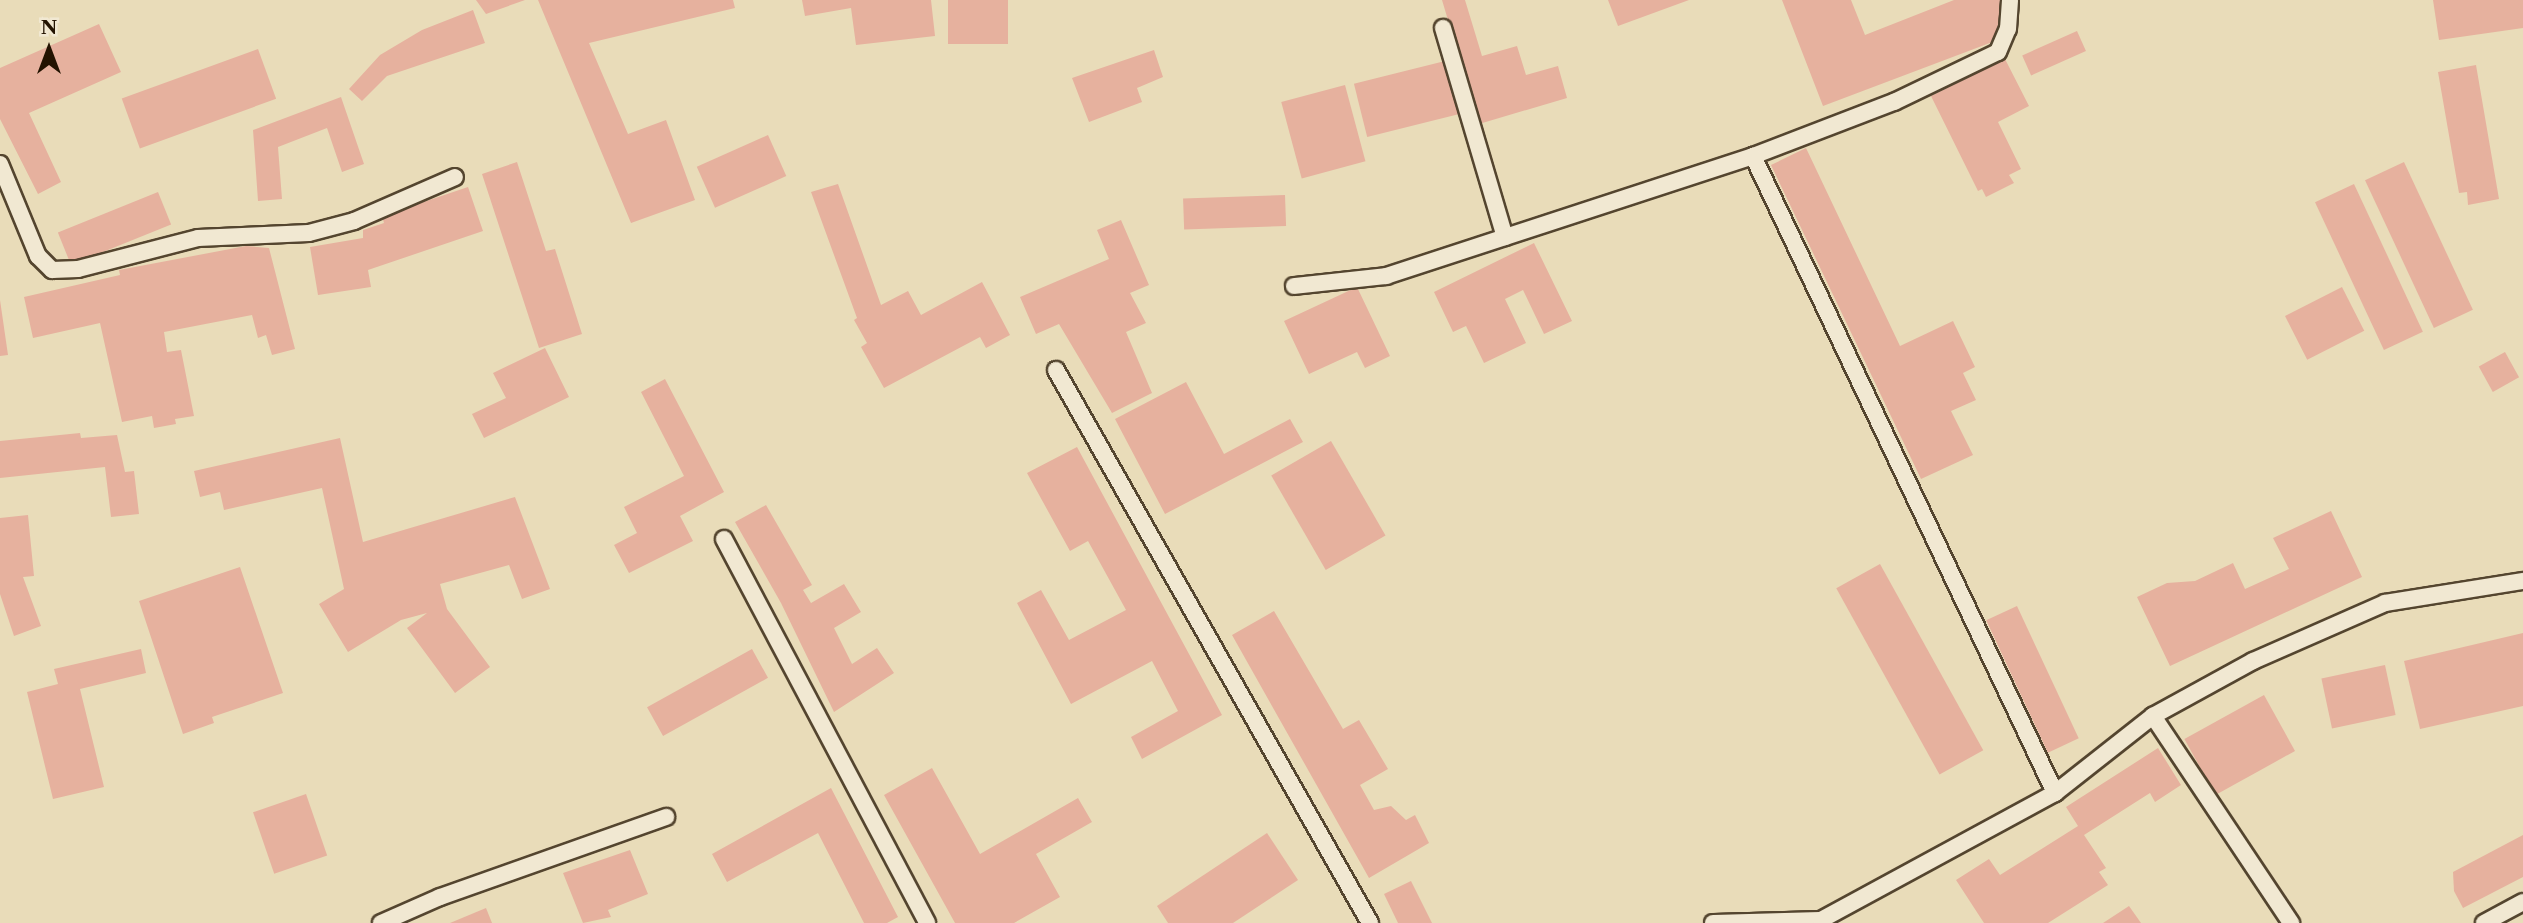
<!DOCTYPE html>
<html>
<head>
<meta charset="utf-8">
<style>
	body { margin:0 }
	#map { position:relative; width:2523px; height:923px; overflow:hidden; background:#e9dcb9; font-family:"Libre Caslon Text",serif }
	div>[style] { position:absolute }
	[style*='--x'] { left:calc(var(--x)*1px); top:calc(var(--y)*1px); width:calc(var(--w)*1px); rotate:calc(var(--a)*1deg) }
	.building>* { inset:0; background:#e6b19e; transform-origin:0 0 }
	.roads { filter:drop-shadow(2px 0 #54452f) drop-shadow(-2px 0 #54452f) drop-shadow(0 2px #54452f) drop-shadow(0 -2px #54452f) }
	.service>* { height:16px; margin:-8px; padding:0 8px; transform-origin:8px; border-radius:8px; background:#f1e8d2 }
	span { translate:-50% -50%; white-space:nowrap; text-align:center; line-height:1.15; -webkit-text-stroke:5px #f1e8d2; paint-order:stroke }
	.north { position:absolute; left:14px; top:14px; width:70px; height:70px; -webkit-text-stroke:5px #f1e8d2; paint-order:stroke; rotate:0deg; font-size:19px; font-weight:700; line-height:28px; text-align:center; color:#231301 }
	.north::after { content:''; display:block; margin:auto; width:24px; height:32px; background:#231301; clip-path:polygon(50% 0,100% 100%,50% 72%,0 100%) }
</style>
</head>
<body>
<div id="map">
	<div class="building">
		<div style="clip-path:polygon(476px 0,525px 0,486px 14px)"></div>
		<div style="clip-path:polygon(538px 0,733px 0,735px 8px,589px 43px,628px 134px,666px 120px,695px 200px,631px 223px)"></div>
		<div style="clip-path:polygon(802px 0,931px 0,935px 36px,856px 45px,851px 8px,805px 16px)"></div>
		<div style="left:948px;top:0;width:60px;height:44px"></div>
		<div style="clip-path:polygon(1442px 0,1465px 0,1482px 56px,1517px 46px,1526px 75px,1558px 66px,1567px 98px,1479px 124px)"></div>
		<div style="clip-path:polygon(1608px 0,1689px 0,1618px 26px)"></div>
		<div style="clip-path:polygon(1782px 0,1851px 0,1865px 35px,1954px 0,2004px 0,2003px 38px,1823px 106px)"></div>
		<div style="clip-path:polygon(2433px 0,2523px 0,2523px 28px,2439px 40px)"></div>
		<div style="clip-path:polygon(473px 10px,485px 43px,387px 76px,362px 101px,349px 89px,380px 55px,422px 30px)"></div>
		<div style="clip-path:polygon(99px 24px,121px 72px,29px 113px,61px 182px,38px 194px,0 119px,0 68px)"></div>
		<div style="left:2077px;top:31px;width:22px;height:60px;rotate:66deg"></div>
		<div style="left:258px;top:49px;width:53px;height:145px;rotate:70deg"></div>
		<div style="clip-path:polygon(1154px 50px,1163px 77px,1137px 88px,1142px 102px,1089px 122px,1072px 78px)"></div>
		<div style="clip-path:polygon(2005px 59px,2029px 106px,1998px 122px,2021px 169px,2009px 175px,2014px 183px,1986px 197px,1982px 189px,1978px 191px,1931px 96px)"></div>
		<div style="left:1449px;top:60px;width:55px;height:98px;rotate:76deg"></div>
		<div style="clip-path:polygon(2476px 65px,2499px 199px,2468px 205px,2467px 192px,2459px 193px,2438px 72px)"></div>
		<div style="left:1345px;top:85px;width:79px;height:66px;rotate:75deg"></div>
		<div style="clip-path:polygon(341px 97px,364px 164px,342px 172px,327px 128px,278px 147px,282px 199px,258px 201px,253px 130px)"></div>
		<div style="left:768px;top:135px;width:45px;height:78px;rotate:66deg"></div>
		<div style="clip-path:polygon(1806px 148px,1900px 346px,1953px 321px,1975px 367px,1963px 373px,1976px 400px,1951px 411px,1973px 455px,1921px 479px,1771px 165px)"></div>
		<div style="clip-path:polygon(517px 162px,546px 251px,555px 249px,582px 334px,539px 348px,482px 174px)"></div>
		<div style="left:2404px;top:162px;width:163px;height:43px;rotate:65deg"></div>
		<div style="clip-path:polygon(838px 184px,881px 305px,908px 291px,921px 315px,982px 282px,1010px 335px,986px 348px,980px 337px,884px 388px,861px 347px,867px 343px,854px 320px,857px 318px,811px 192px)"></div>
		<div style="left:2354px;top:184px;width:163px;height:43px;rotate:65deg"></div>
		<div style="clip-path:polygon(468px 187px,483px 231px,368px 270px,371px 287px,318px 295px,310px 247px,363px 238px,363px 230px,384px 223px,382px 216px)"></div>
		<div style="left:158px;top:192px;width:35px;height:108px;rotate:68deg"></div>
		<div style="left:1285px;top:195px;width:31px;height:102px;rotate:88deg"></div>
		<div style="clip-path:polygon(1121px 220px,1149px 285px,1130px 293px,1146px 323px,1126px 332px,1152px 393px,1112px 413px,1059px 324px,1036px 334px,1020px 297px,1109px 259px,1097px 230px)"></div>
		<div style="clip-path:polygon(1534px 243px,1572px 321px,1544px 334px,1523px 290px,1505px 299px,1526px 343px,1484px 363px,1466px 326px,1453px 332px,1434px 292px)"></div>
		<div style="clip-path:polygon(246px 246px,269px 248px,295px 349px,272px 355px,266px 335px,258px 338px,252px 315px,164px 332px,167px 352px,181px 350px,194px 416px,175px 419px,176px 424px,154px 428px,152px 416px,122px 422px,100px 323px,33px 338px,24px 297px,120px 275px,119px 270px)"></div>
		<div style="clip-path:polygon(1357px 287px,1390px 356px,1365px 368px,1357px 352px,1309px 374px,1284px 321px)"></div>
		<div style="left:2342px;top:287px;width:49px;height:64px;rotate:63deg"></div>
		<div style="clip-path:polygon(0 300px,8px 355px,0 356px)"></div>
		<div style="clip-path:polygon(545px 348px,569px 397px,484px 438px,472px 414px,506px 398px,493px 373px)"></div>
		<div style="left:2505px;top:352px;width:29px;height:30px;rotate:61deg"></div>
		<div style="clip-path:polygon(665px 379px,724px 492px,680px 516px,693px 541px,629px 573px,614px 545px,637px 533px,624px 507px,684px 476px,641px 392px)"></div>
		<div style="clip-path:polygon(1186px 382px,1224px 454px,1290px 419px,1303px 442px,1165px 514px,1115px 419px)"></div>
		<div style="clip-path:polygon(80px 433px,81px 438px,117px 435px,125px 472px,134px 471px,139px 514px,111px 517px,105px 467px,0 478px,0 441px)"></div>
		<div style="clip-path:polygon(340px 438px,363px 542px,515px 497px,550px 589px,522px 599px,509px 565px,440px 584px,447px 609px,490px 667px,455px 693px,407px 628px,427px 613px,401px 620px,348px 652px,319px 604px,344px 589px,322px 488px,224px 510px,220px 492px,200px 497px,194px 471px)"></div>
		<div style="left:1331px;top:441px;width:109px;height:69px;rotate:60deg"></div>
		<div style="clip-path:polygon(1077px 447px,1222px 715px,1142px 759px,1131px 737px,1178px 711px,1152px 661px,1071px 704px,1017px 603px,1041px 590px,1069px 640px,1126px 610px,1088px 541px,1070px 551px,1027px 473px)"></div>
		<div style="clip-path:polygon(766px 505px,812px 585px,803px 590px,811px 603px,844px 584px,861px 612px,834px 628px,852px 664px,877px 648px,894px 673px,834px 712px,781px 603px,735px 522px)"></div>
		<div style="clip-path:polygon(2331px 511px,2362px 577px,2170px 666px,2137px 597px,2167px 583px,2195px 581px,2233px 563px,2245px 589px,2289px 569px,2273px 538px)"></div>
		<div style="clip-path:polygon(28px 515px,34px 576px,23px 577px,41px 626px,14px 636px,0 594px,0 518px)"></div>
		<div style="left:1880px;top:564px;width:213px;height:50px;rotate:61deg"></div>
		<div style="clip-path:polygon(240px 567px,283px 693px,212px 717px,214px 723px,183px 734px,139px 601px)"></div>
		<div style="left:2017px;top:606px;width:146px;height:34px;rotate:65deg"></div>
		<div style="clip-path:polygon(1274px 611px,1343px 729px,1359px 720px,1388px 769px,1360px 785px,1374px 810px,1391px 806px,1406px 820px,1415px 815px,1429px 843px,1369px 878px,1232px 635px)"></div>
		<div style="clip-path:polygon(2523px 633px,2523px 706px,2420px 729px,2404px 661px)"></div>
		<div style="clip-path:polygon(141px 649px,146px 673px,80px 689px,104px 787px,53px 799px,27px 692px,58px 684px,54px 669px)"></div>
		<div style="left:752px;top:649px;width:33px;height:120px;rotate:61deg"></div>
		<div style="left:2385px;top:665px;width:51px;height:65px;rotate:78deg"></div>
		<div style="left:2264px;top:695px;width:64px;height:91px;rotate:61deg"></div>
		<div style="clip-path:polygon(2158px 748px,2181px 785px,2155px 802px,2150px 793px,2084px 835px,2106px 868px,2099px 872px,2108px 885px,2048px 923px,1984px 923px,1956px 880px,1989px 859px,2000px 875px,2078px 826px,2066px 807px)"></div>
		<div style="clip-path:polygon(932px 768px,980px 854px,1078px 798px,1092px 822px,1036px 854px,1060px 897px,1014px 923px,955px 923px,884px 795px)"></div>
		<div style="clip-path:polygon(831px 788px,898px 917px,887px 923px,864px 923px,818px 833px,727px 882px,712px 854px)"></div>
		<div style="left:306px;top:794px;width:65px;height:56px;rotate:71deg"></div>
		<div style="clip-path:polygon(1267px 833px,1298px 880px,1233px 923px,1168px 923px,1157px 906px)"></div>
		<div style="clip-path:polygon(2523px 835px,2523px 877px,2463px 908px,2454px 891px,2453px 872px)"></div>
		<div style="clip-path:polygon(630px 850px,648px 894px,608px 910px,611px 917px,583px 923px,563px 873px)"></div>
		<div style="clip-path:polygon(1411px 881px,1432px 923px,1398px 923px,1384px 894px)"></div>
		<div style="clip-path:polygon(2129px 906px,2141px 923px,2103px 923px)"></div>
		<div style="clip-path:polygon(486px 908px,492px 923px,450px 923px)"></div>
	</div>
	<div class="roads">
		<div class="service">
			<div style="--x:1443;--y:28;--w:218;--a:73.5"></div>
			<div style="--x:1753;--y:156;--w:151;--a:-21"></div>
			<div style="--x:1894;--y:102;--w:115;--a:-25.7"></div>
			<div style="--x:1998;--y:52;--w:25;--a:-67"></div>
			<div style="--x:2008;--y:29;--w:29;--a:-86"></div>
			<div style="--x:0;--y:164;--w:100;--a:67.6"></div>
			<div style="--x:38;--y:256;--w:20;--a:45"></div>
			<div style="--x:52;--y:270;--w:26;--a:-2"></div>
			<div style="--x:78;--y:269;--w:124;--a:-14.5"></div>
			<div style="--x:198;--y:238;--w:111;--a:-2.6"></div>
			<div style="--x:309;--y:233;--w:47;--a:-14.9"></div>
			<div style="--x:354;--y:221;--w:110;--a:-23.5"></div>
			<div style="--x:1294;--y:286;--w:93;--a:-6.2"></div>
			<div style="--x:1386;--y:276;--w:386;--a:-18.1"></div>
			<div style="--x:1753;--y:156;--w:705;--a:64.63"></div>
			<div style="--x:1056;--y:370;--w:636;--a:60.41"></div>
			<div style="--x:724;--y:539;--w:434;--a:62.1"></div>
			<div style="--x:2153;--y:716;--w:249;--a:56.3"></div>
			<div style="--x:381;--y:923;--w:64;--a:-23.8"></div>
			<div style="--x:440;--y:897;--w:240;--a:-19.5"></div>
			<div style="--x:1713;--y:923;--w:108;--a:-1.6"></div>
			<div style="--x:1821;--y:920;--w:266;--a:-28.5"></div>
			<div style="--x:2055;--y:793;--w:125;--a:-38.2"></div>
			<div style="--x:2153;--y:716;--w:114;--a:-28.8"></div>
			<div style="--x:2253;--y:661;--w:144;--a:-23.7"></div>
			<div style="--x:2385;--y:603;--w:140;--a:-9.1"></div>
			<div style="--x:2484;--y:923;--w:44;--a:-28.3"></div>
		</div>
	</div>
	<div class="north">N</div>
</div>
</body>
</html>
